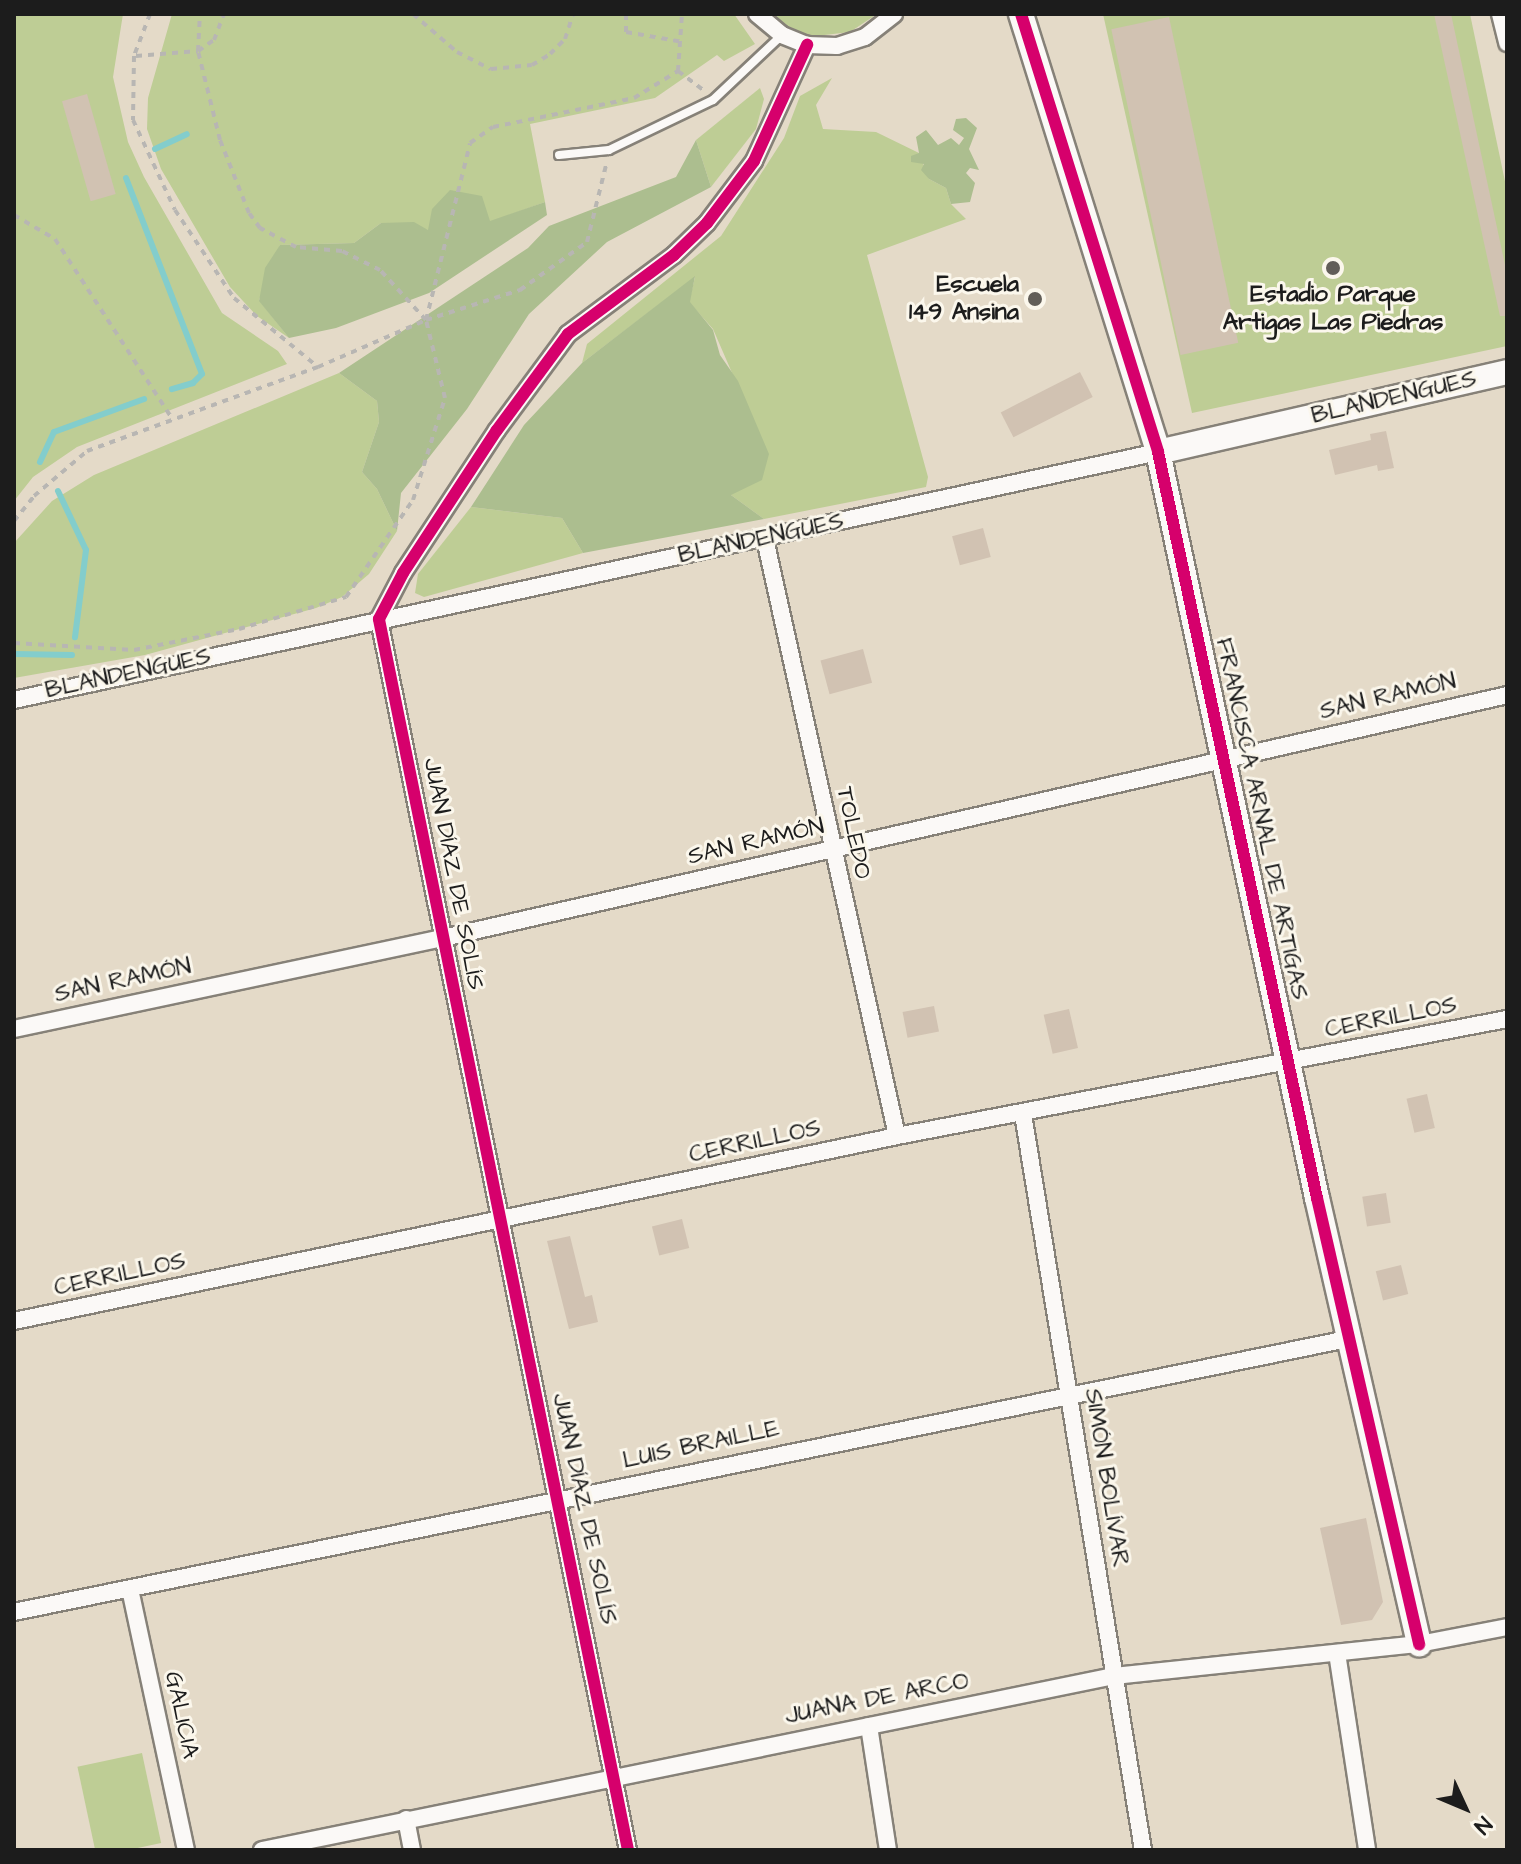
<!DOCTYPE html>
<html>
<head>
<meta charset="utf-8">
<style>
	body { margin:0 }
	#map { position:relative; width:1521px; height:1864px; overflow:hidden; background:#e4dac8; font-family:"Architects Daughter",sans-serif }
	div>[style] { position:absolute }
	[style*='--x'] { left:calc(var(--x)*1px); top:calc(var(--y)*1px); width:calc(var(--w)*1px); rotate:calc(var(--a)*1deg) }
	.green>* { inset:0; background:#becd95; transform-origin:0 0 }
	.forest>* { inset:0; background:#acbe8f }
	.stream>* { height:6px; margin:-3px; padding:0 3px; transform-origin:3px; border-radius:3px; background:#83cdcc }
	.building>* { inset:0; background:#d1c2b2; transform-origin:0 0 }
	.path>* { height:4px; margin-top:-2px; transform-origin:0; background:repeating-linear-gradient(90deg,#b8b6b3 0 6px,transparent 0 12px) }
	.roads { filter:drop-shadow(2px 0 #868178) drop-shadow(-2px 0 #868178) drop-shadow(0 2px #868178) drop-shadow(0 -2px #868178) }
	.lane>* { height:8px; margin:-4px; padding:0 4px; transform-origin:4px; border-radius:4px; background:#fbf9f7 }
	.street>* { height:16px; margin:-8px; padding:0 8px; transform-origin:8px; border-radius:8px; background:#fbf9f7 }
	.secondary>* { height:24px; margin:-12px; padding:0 12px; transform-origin:12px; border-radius:12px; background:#fbf9f7 }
	.cycleway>* { height:12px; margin:-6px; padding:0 6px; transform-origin:6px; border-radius:6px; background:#d6006c }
	.dots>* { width:22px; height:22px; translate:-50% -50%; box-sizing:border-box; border:4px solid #fbf7ec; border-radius:50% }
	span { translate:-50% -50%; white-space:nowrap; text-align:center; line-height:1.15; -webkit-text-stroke:6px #fbf7ec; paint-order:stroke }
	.poi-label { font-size:24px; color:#1c1c1c; font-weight:700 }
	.right { translate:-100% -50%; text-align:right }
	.street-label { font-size:24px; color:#1c1c1c }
	.frame { position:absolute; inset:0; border:16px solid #1c1c1c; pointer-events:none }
	.north { position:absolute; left:1425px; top:1768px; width:80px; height:80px; -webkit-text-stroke:6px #fbf7ec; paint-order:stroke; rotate:134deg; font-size:22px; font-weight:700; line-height:32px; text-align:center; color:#1c1c1c }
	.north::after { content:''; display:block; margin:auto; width:28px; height:36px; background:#1c1c1c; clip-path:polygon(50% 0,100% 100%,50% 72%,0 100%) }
</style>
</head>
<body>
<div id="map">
	<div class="green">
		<div style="clip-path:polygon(14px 14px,123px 14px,113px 77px,128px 142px,144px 177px,222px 313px,278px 351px,287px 364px,77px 447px,33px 477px,14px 501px)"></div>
		<div style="clip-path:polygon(172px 14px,734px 14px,755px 44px,724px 61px,717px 55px,655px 98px,530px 124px,545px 202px,490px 222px,428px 230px,381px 223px,354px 243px,280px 245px,259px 300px,289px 338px,257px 316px,230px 287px,161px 169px,147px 129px,148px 98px)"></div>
		<div style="clip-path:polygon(770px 14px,877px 14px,850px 32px,816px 36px,795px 32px)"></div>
		<div style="clip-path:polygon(1103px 14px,1470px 14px,1507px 191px,1507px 346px,1192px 413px)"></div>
		<div style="clip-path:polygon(832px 78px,816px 105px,823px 129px,876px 132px,919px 153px,929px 179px,946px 188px,951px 204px,966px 219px,867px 255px,928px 477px,926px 487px,764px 519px,731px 495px,749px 412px,713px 329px,689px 302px,695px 277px,582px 363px,587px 344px,721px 236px,784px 138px,800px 96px)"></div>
		<div style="clip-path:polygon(760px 88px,764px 99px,756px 129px,711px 187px,696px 140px)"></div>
		<div style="clip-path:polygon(339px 373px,377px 401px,379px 422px,362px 472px,377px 489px,397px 531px,369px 574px,342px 597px,316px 608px,145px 655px,14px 678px,14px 543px,52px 501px,94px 475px)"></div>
		<div style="clip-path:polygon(471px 507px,562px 518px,583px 553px,424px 597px,415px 593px,418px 574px)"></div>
		<div style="left:142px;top:1753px;width:92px;height:66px;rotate:78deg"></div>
	</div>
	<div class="forest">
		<div style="clip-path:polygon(966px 118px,977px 128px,969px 149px,979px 170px,970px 168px,966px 173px,975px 183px,970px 202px,951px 204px,946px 188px,929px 179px,921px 170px,924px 164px,911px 162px,911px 156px,919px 153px,916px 137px,926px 130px,938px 145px,951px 138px,959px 145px,964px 138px,953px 130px,956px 119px)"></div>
		<div style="clip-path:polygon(696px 140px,711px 187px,607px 242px,529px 314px,467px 409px,401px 493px,397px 531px,377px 489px,362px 472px,379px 422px,377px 401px,339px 373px,528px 248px,549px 226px,676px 177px)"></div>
		<div style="clip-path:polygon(450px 190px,482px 196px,490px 221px,545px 202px,547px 215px,429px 293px,336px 328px,289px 338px,259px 301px,265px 268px,280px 245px,354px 243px,381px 223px,414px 222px,428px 230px,432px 209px)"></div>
		<div style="clip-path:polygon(695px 276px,690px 302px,713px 330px,720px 355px,738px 381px,769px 454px,762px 480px,731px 495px,764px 519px,583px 553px,562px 518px,471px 507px,524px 425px,582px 363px)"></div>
	</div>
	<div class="stream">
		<div style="--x:155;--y:149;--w:35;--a:-25"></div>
		<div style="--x:126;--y:178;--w:210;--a:68.8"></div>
		<div style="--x:202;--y:374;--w:13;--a:135"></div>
		<div style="--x:193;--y:383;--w:22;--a:164"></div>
		<div style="--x:40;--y:462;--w:33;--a:-65"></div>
		<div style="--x:54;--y:432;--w:96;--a:-20.1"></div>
		<div style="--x:58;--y:491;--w:65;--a:64.6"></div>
		<div style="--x:86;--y:550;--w:88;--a:97.2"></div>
		<div style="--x:14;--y:654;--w:58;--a:1"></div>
	</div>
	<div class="building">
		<div style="clip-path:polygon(1434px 14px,1451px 14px,1507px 274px,1507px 316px,1500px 316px)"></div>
		<div style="left:1169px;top:17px;width:333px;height:59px;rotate:78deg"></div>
		<div style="left:87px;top:94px;width:104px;height:26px;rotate:74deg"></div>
		<div style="left:1080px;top:372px;width:28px;height:89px;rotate:63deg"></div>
		<div style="clip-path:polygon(1386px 431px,1394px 468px,1378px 471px,1377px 465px,1335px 475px,1329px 450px,1371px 440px,1370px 434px)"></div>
		<div style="left:983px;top:528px;width:30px;height:32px;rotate:75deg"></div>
		<div style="left:863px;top:649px;width:35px;height:44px;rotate:75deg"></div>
		<div style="left:934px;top:1006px;width:26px;height:32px;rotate:79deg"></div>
		<div style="left:1069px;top:1009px;width:40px;height:26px;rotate:77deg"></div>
		<div style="left:1427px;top:1094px;width:35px;height:21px;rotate:77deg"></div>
		<div style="left:1386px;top:1193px;width:30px;height:24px;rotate:81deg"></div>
		<div style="left:682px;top:1219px;width:30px;height:31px;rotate:76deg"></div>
		<div style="clip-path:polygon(570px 1236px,585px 1297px,592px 1295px,598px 1322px,569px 1329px,547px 1241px)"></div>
		<div style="left:1401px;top:1265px;width:30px;height:26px;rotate:76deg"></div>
		<div style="clip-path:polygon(1366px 1518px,1383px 1602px,1372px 1620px,1341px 1625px,1320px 1528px)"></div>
	</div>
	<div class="path">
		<div style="--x:150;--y:14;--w:45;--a:110.9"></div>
		<div style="--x:134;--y:56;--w:64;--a:90.9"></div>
		<div style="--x:133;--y:120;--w:99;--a:65"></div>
		<div style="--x:175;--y:210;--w:106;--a:56.2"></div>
		<div style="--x:234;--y:298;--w:109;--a:39.4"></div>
		<div style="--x:413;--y:14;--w:58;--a:40.8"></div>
		<div style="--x:457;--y:52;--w:38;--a:27"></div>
		<div style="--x:491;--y:69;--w:41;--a:-5.6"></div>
		<div style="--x:532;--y:65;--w:21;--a:-31"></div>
		<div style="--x:550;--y:54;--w:21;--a:-45"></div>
		<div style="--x:565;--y:39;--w:26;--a:-72"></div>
		<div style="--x:626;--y:14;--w:18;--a:90"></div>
		<div style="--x:626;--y:32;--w:58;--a:10"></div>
		<div style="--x:136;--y:56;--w:62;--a:-4.6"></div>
		<div style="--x:198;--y:51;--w:19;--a:-35"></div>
		<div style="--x:214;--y:40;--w:28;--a:-69"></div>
		<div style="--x:678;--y:71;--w:31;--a:37"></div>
		<div style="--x:14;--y:215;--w:48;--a:30.3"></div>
		<div style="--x:55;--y:239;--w:216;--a:56.9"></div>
		<div style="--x:426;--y:320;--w:182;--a:-76"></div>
		<div style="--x:470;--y:143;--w:28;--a:-35"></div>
		<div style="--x:493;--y:127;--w:144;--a:-11.6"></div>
		<div style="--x:634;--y:98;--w:52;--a:-31.5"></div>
		<div style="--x:678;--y:71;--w:57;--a:-86"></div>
		<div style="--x:14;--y:521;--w:32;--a:-51"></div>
		<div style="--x:34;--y:496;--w:70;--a:-40.3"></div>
		<div style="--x:87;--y:451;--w:246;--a:-20"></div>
		<div style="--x:318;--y:367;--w:118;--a:-23.5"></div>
		<div style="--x:426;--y:320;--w:99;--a:-17.7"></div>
		<div style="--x:520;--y:290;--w:82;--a:-35.6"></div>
		<div style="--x:587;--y:242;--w:79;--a:-76.1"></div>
		<div style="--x:14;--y:643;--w:120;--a:3.3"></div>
		<div style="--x:134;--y:650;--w:107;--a:-11.3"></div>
		<div style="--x:239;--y:629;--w:112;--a:-16.7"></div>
		<div style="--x:346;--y:597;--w:118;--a:-55.4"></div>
		<div style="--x:413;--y:500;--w:107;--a:-72.6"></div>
		<div style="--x:445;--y:398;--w:80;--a:-103.7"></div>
		<div style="--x:426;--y:320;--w:68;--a:-132.6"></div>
		<div style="--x:380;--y:270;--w:42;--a:-153.4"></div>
		<div style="--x:342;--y:251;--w:46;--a:-175"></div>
		<div style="--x:296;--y:247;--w:41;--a:-152.2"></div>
		<div style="--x:260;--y:228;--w:19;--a:-126"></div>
		<div style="--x:249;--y:213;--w:79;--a:-111.7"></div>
		<div style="--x:220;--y:140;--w:92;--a:-103.9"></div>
		<div style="--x:198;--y:51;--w:37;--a:-87"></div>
	</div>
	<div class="roads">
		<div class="lane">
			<div style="--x:559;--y:155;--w:50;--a:-5.7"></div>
			<div style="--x:609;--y:150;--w:115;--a:-25.7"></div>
			<div style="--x:713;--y:100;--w:95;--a:-43.3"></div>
		</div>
		<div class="street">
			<div style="--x:757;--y:14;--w:33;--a:40"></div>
			<div style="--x:782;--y:35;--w:27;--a:22"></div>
			<div style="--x:807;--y:45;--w:30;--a:2"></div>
			<div style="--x:837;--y:46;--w:29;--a:-18"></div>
			<div style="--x:865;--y:37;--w:37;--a:-38"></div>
			<div style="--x:1500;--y:14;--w:30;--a:76"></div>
			<div style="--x:765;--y:539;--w:611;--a:77.53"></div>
			<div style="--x:14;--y:700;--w:1171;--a:-12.23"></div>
			<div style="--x:14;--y:1029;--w:439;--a:-12"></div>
			<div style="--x:443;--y:938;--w:1091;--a:-12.86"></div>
			<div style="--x:1023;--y:1114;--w:746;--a:80.74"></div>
			<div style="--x:14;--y:1321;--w:902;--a:-11.83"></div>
			<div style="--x:897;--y:1136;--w:621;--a:-10.86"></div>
			<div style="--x:130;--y:1589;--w:267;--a:77.9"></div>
			<div style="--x:14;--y:1612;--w:1366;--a:-11.57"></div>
			<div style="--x:1337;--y:1653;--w:199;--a:81.3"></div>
			<div style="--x:869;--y:1726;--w:125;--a:81.3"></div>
			<div style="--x:406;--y:1819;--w:32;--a:79"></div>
			<div style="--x:262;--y:1850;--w:870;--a:-11.54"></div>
			<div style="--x:1114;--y:1676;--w:307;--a:-6"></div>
			<div style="--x:1419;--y:1644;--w:90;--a:-10.9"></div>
			<div style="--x:628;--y:1850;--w:1256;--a:-101.44"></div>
			<div style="--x:379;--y:619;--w:52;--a:-62.4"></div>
			<div style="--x:403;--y:573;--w:171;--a:-56.7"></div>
			<div style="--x:497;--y:430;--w:119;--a:-53.5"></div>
			<div style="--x:568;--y:334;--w:132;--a:-36.7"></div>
			<div style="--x:674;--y:255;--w:46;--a:-44.1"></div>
			<div style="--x:707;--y:223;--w:78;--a:-52.8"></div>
			<div style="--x:754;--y:161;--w:128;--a:-65.4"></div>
		</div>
		<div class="secondary">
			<div style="--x:1021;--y:14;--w:459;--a:72.6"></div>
			<div style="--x:1158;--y:452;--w:763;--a:77.97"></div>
			<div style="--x:1317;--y:1198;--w:458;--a:77.1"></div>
			<div style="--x:1158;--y:452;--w:358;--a:-12.9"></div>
		</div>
	</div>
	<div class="cycleway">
		<div style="--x:1021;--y:14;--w:459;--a:72.6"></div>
		<div style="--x:1158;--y:452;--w:763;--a:77.97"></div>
		<div style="--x:1317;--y:1198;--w:458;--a:77.1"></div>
		<div style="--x:628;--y:1850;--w:1256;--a:-101.44"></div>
		<div style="--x:379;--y:619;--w:52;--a:-62.4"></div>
		<div style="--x:403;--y:573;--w:171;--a:-56.7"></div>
		<div style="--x:497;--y:430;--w:119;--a:-53.5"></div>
		<div style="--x:568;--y:334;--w:132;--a:-36.7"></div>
		<div style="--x:674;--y:255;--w:46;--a:-44.1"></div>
		<div style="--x:707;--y:223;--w:78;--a:-52.8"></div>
		<div style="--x:754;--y:161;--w:128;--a:-65.4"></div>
	</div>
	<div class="dots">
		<div style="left:1333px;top:268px;background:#625e58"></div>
		<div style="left:1035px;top:299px;background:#625e58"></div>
	</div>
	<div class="poi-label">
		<span class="right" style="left:1019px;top:299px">Escuela<br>149 Ansina</span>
		<span style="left:1333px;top:309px">Estadio Parque<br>Artigas Las Piedras</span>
	</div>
	<div class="street-label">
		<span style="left:1394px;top:398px;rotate:-13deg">BLANDENGUES</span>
		<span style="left:761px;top:539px;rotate:-12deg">BLANDENGUES</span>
		<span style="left:128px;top:674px;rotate:-12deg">BLANDENGUES</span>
		<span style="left:1388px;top:697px;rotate:-13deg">SAN RAMÓN</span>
		<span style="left:1261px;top:819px;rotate:78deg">FRANCISCA ARNAL DE ARTIGAS</span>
		<span style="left:853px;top:833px;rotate:78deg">TOLEDO</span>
		<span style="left:756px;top:842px;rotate:-13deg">SAN RAMÓN</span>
		<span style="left:453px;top:874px;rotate:79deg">JUAN DÍAZ DE SOLÍS</span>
		<span style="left:123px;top:981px;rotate:-12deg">SAN RAMÓN</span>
		<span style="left:1391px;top:1018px;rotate:-11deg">CERRILLOS</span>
		<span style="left:755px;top:1142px;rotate:-12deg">CERRILLOS</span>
		<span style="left:120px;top:1275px;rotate:-12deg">CERRILLOS</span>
		<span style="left:701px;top:1445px;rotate:-12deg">LUIS BRAILLE</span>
		<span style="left:1106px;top:1478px;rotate:81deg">SIMÓN BOLÍVAR</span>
		<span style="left:584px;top:1509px;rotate:78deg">JUAN DÍAZ DE SOLÍS</span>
		<span style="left:877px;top:1699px;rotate:-11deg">JUANA DE ARCO</span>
		<span style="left:181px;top:1715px;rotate:78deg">GALICIA</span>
	</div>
	<div class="frame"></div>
	<div class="north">N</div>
</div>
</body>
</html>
